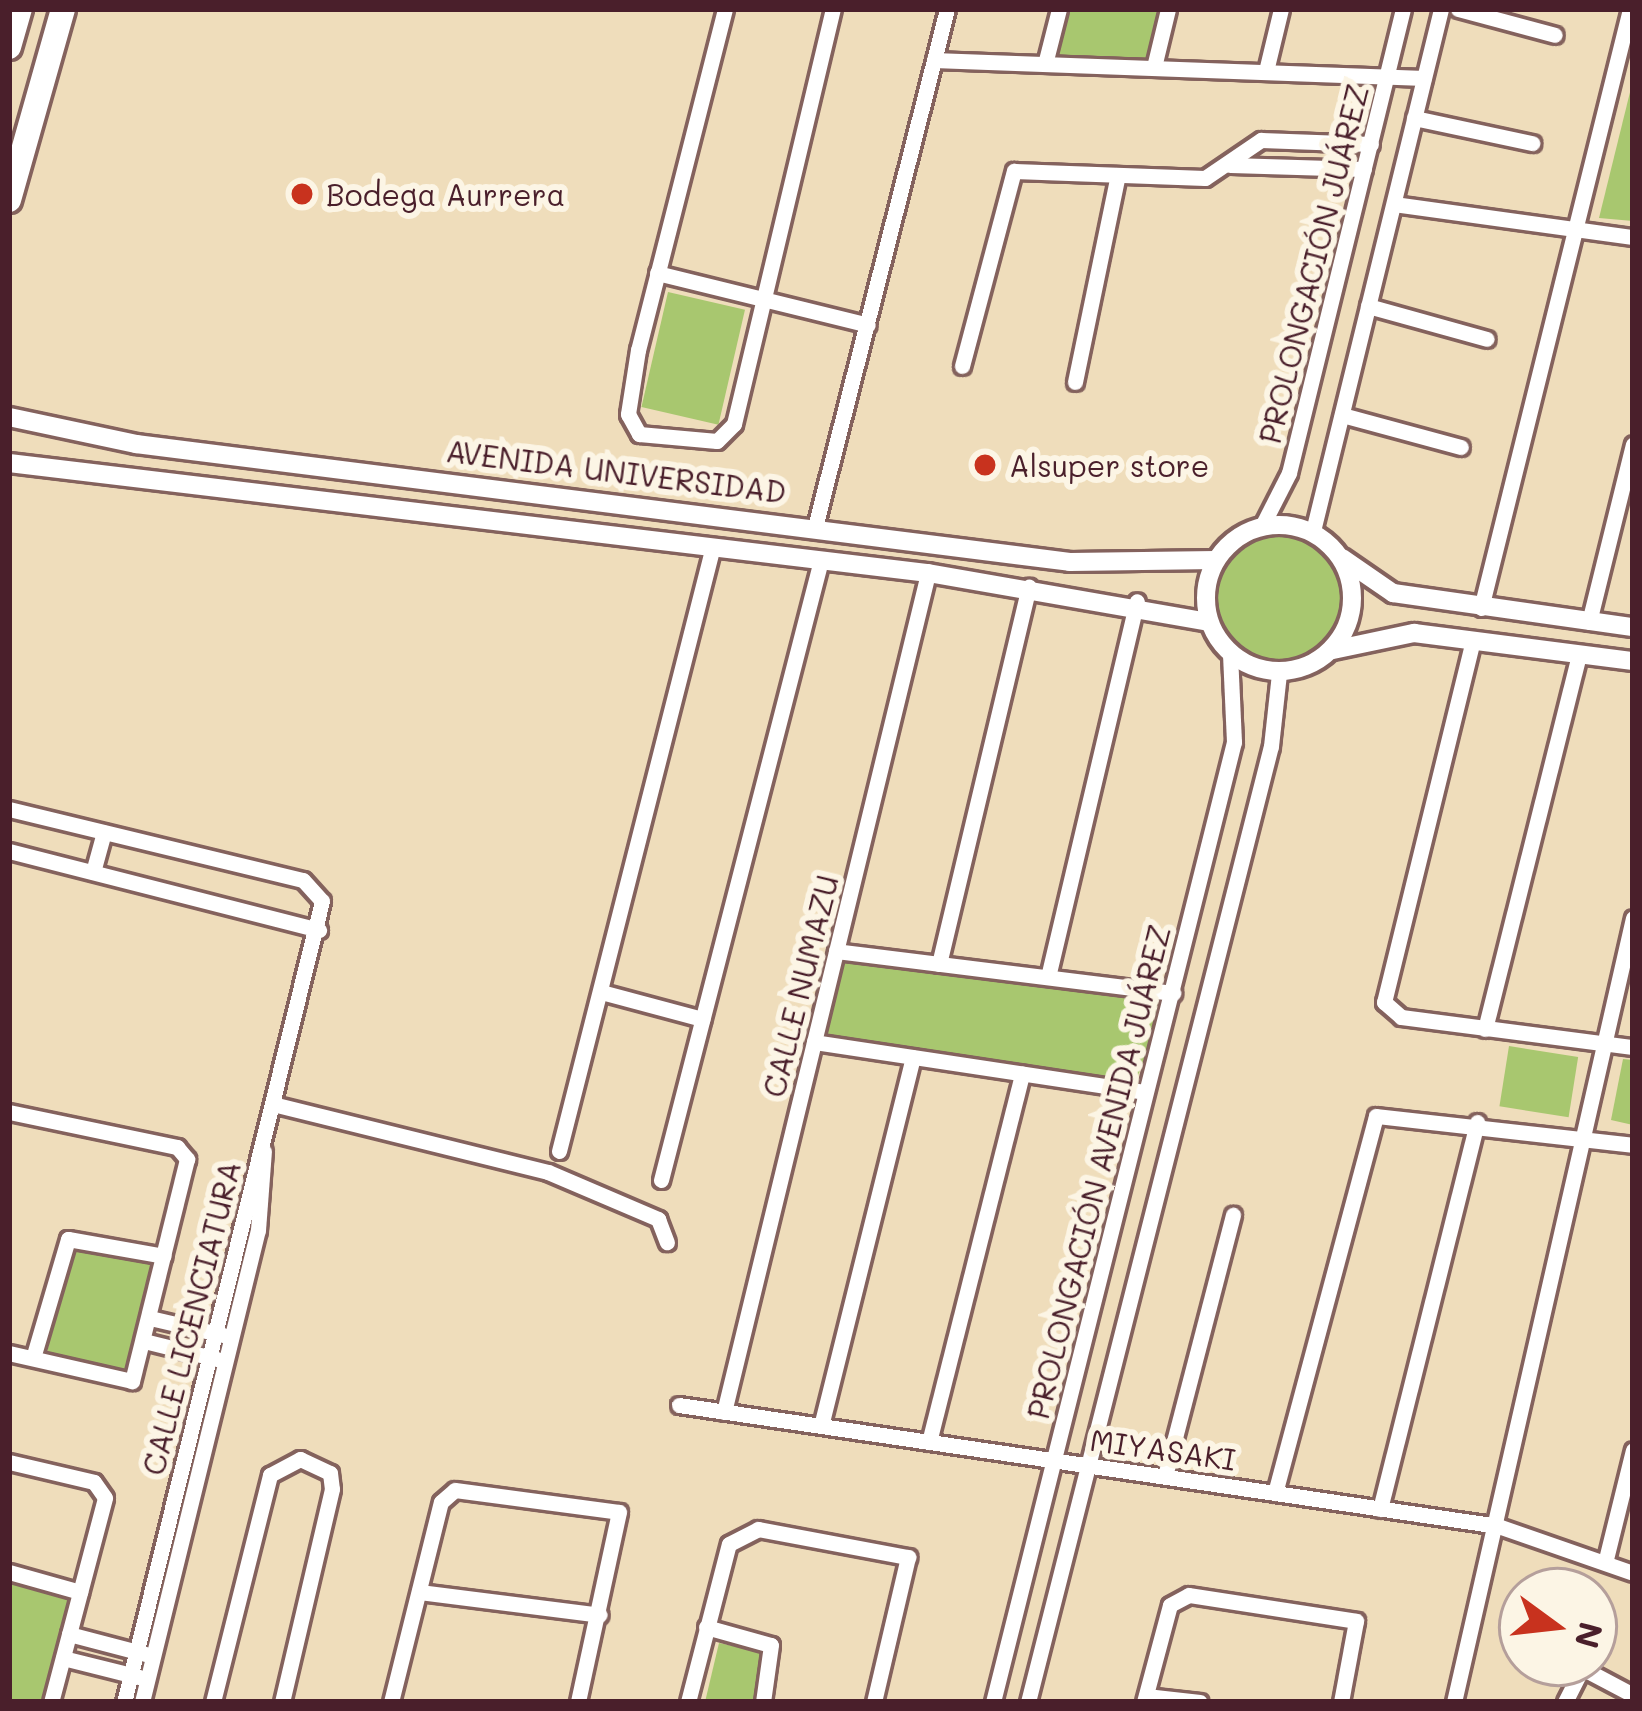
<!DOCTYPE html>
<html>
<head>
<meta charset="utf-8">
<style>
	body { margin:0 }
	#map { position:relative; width:1642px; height:1711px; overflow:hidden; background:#efddbb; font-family:Mali,sans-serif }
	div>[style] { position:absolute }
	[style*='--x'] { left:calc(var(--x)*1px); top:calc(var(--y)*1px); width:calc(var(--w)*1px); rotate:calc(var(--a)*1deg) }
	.green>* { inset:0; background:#a8c76f; transform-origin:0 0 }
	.round { border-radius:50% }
	.roads { filter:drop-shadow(3px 0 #84625d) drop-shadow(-3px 0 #84625d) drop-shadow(0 3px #84625d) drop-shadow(0 -3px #84625d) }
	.minor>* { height:15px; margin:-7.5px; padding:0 7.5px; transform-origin:7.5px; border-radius:7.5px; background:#fff }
	.major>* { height:18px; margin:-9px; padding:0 9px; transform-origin:9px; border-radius:9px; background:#fff }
	.major>.ring { margin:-9px; padding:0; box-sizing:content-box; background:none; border:18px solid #fff; border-radius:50% }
	.highway>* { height:24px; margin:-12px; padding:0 12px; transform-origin:12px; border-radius:12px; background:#fff }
	.dots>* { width:33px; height:33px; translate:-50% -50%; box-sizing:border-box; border:6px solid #fcf5e5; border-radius:50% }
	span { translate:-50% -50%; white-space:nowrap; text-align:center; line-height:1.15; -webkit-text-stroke:12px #fcf5e5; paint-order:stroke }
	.poi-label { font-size:30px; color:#4a1f2b }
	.left { translate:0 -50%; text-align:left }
	.street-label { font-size:30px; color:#4a1f2b }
	.frame { position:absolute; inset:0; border:12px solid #4a1f2b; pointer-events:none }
	.north { position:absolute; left:1498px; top:1567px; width:120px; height:120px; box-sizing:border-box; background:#fcf5e5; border:3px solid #b59f9b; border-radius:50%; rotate:105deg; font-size:33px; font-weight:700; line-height:48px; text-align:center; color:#4a1f2b }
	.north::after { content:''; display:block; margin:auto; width:42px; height:54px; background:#c8321e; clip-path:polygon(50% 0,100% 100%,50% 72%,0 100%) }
</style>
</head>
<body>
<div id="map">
	<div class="green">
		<div style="clip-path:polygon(1065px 9px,1161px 9px,1147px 61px,1053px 59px)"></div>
		<div style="clip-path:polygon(1633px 80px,1633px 221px,1599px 218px)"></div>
		<div style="left:668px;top:292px;width:79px;height:118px;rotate:13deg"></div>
		<div class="round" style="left:1213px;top:531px;width:132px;height:132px"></div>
		<div style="clip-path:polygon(840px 956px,1165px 997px,1135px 1085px,821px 1035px)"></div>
		<div style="left:1509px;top:1046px;width:70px;height:61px;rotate:9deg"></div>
		<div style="clip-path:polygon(1623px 1059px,1633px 1060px,1633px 1125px,1611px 1120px)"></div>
		<div style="left:69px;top:1240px;width:94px;height:120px;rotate:11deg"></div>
		<div style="clip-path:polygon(9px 1578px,74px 1595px,44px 1702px,9px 1702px)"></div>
		<div style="clip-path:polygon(719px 1643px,766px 1653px,755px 1702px,705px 1702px)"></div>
	</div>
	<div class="roads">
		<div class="minor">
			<div style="--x:725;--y:9;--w:352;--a:104.3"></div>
			<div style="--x:638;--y:350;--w:65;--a:98.9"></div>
			<div style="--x:628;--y:414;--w:23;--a:61"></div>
			<div style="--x:639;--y:434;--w:78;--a:5.1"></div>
			<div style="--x:717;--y:441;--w:24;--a:-45"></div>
			<div style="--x:734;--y:424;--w:427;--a:-76.6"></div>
			<div style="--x:1458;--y:9;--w:100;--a:15"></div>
			<div style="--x:934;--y:60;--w:490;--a:2.1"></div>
			<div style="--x:1045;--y:64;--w:57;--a:-75.7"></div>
			<div style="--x:1154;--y:67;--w:60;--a:-76.4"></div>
			<div style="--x:1266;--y:71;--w:64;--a:-76.4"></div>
			<div style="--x:1414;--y:118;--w:121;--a:12"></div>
			<div style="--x:1230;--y:165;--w:134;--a:1.7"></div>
			<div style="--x:1394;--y:204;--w:241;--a:7.9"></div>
			<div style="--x:657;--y:273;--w:217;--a:13.8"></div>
			<div style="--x:1368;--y:306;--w:123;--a:15.5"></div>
			<div style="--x:962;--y:366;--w:202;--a:-75.1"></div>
			<div style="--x:1014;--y:171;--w:191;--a:2.1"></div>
			<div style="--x:1205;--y:178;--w:68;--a:-34.2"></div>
			<div style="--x:1261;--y:140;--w:110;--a:2.1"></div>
			<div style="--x:1075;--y:382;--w:211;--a:-78.3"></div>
			<div style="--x:1342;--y:415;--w:123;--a:15.1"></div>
			<div style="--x:1262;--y:526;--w:59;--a:-63"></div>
			<div style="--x:1289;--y:473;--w:478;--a:-76.2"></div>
			<div style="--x:815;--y:527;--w:535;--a:-75.7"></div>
			<div style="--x:1313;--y:531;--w:537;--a:-76.22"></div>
			<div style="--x:1481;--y:608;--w:617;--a:-76.03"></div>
			<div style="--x:1589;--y:622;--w:183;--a:-76.1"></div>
			<div style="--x:1473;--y:640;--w:373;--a:103.8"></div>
			<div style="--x:1384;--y:1002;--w:23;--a:41"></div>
			<div style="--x:1401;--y:1017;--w:234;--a:7.4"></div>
			<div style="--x:9;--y:809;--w:302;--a:13.6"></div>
			<div style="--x:303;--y:880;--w:28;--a:48"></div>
			<div style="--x:322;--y:901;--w:825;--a:103.88"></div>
			<div style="--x:9;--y:851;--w:320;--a:14.3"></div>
			<div style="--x:93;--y:872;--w:41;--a:-74.6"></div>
			<div style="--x:836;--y:951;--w:340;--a:7.1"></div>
			<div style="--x:939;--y:964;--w:388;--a:-76.6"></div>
			<div style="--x:1048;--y:977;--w:386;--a:-76.7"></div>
			<div style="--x:601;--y:992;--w:105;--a:15"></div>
			<div style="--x:1485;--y:1029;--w:387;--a:-75.9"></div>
			<div style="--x:814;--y:1042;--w:333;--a:8.6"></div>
			<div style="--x:277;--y:1105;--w:279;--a:13.9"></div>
			<div style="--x:548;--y:1172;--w:120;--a:23.1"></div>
			<div style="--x:658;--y:1219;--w:25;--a:69"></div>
			<div style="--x:9;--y:1112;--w:172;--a:11.8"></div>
			<div style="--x:177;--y:1147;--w:16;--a:50"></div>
			<div style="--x:187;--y:1159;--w:229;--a:103.9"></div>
			<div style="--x:132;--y:1381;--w:126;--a:-167.2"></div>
			<div style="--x:559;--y:1151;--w:624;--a:-75.72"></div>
			<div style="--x:661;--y:1180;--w:640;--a:-75.53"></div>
			<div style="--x:150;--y:1318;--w:75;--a:13.1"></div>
			<div style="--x:144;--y:1341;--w:75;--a:13.9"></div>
			<div style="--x:33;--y:1358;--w:124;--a:-73.6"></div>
			<div style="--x:68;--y:1239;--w:97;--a:10"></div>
			<div style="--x:679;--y:1405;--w:828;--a:8.4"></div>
			<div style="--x:1498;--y:1526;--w:143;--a:19.2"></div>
			<div style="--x:724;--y:1412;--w:863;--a:-76.33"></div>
			<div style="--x:821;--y:1426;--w:380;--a:-76"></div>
			<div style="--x:929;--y:1442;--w:380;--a:-75.8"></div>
			<div style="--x:9;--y:1462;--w:87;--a:13.2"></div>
			<div style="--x:94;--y:1482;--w:19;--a:55"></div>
			<div style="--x:105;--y:1498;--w:211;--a:104.8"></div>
			<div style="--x:1165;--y:1476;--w:270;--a:-75.4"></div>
			<div style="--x:1275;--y:1493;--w:390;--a:-75"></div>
			<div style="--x:1376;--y:1116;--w:259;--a:6.4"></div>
			<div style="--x:1380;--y:1509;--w:399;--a:-75.9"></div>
			<div style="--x:1606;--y:1559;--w:112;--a:-76.1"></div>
			<div style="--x:9;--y:1572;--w:74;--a:15.7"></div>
			<div style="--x:419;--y:1592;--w:182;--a:7.2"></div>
			<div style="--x:706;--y:1627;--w:67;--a:15.5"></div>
			<div style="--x:771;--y:1645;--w:58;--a:98"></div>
			<div style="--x:69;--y:1634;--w:79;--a:14.7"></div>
			<div style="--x:63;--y:1658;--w:78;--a:14"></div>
			<div style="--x:1146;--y:1696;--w:54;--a:6.3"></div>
			<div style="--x:142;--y:1702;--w:486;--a:-76.2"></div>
			<div style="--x:258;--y:1230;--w:79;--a:-85.7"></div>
			<div style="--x:213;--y:1702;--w:234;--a:-75.9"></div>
			<div style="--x:270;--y:1475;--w:34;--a:-28"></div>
			<div style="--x:300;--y:1459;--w:33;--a:25"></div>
			<div style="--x:330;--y:1473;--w:16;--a:83"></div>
			<div style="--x:332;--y:1489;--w:219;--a:103.2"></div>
			<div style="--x:391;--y:1702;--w:206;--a:-76"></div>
			<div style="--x:441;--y:1502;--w:18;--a:-41"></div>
			<div style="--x:455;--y:1490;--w:165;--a:7.6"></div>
			<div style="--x:619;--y:1512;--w:194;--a:102.2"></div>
			<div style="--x:688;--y:1702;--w:163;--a:-75.5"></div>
			<div style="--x:729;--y:1544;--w:33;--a:-27"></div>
			<div style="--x:758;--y:1529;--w:153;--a:10.6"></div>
			<div style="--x:908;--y:1557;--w:149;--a:103.2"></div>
			<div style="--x:993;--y:1702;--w:990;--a:-75.91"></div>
			<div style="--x:1234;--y:742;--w:88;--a:-92.6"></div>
			<div style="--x:1028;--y:1702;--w:986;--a:-75.74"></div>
			<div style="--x:1271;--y:746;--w:73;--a:-83.7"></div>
			<div style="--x:1144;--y:1702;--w:100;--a:-75"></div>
			<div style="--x:1170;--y:1605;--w:21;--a:-28"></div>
			<div style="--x:1189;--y:1595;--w:169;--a:8.8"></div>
			<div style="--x:1356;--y:1621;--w:82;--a:100.5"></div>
			<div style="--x:1454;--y:1702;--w:804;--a:-77.14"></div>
			<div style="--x:1565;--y:1702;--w:38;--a:-63"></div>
			<div style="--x:1582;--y:1668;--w:58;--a:27.9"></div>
		</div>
		<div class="major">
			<div style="--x:9;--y:417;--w:130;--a:12"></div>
			<div style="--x:136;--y:444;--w:941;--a:7.2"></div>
			<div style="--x:1070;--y:562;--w:146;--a:-0.8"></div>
			<div style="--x:9;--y:463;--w:926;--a:6.83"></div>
			<div style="--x:928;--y:573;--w:285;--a:9.9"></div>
			<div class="ring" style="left:1206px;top:525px;width:128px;height:128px"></div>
			<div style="--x:1342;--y:558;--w:62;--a:34.5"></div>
			<div style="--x:1393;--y:593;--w:242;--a:8.1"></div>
			<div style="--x:1333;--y:650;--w:83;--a:-11.9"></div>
			<div style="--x:1414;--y:633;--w:221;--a:7.3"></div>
		</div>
		<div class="highway">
			<div style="--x:9;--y:47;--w:40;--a:-74"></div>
			<div style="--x:9;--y:200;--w:198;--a:-74.2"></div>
		</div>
	</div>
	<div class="dots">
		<div style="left:302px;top:194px;background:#c8321e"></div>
		<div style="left:985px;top:465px;background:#c8321e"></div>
	</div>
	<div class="poi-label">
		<span class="left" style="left:326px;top:194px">Bodega Aurrera</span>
		<span class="left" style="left:1009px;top:465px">Alsuper store</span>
	</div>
	<div class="street-label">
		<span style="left:1313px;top:264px;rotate:-76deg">PROLONGACIÓN JUÁREZ</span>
		<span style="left:616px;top:471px;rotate:7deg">AVENIDA UNIVERSIDAD</span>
		<span style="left:800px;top:986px;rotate:-76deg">CALLE NUMAZU</span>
		<span style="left:1098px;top:1172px;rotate:-76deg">PROLONGACIÓN AVENIDA JUÁREZ</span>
		<span style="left:191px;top:1318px;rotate:-76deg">CALLE LICENCIATURA</span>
		<span style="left:1163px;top:1449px;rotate:8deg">MIYASAKI</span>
	</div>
	<div class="frame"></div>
	<div class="north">N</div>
</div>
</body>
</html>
